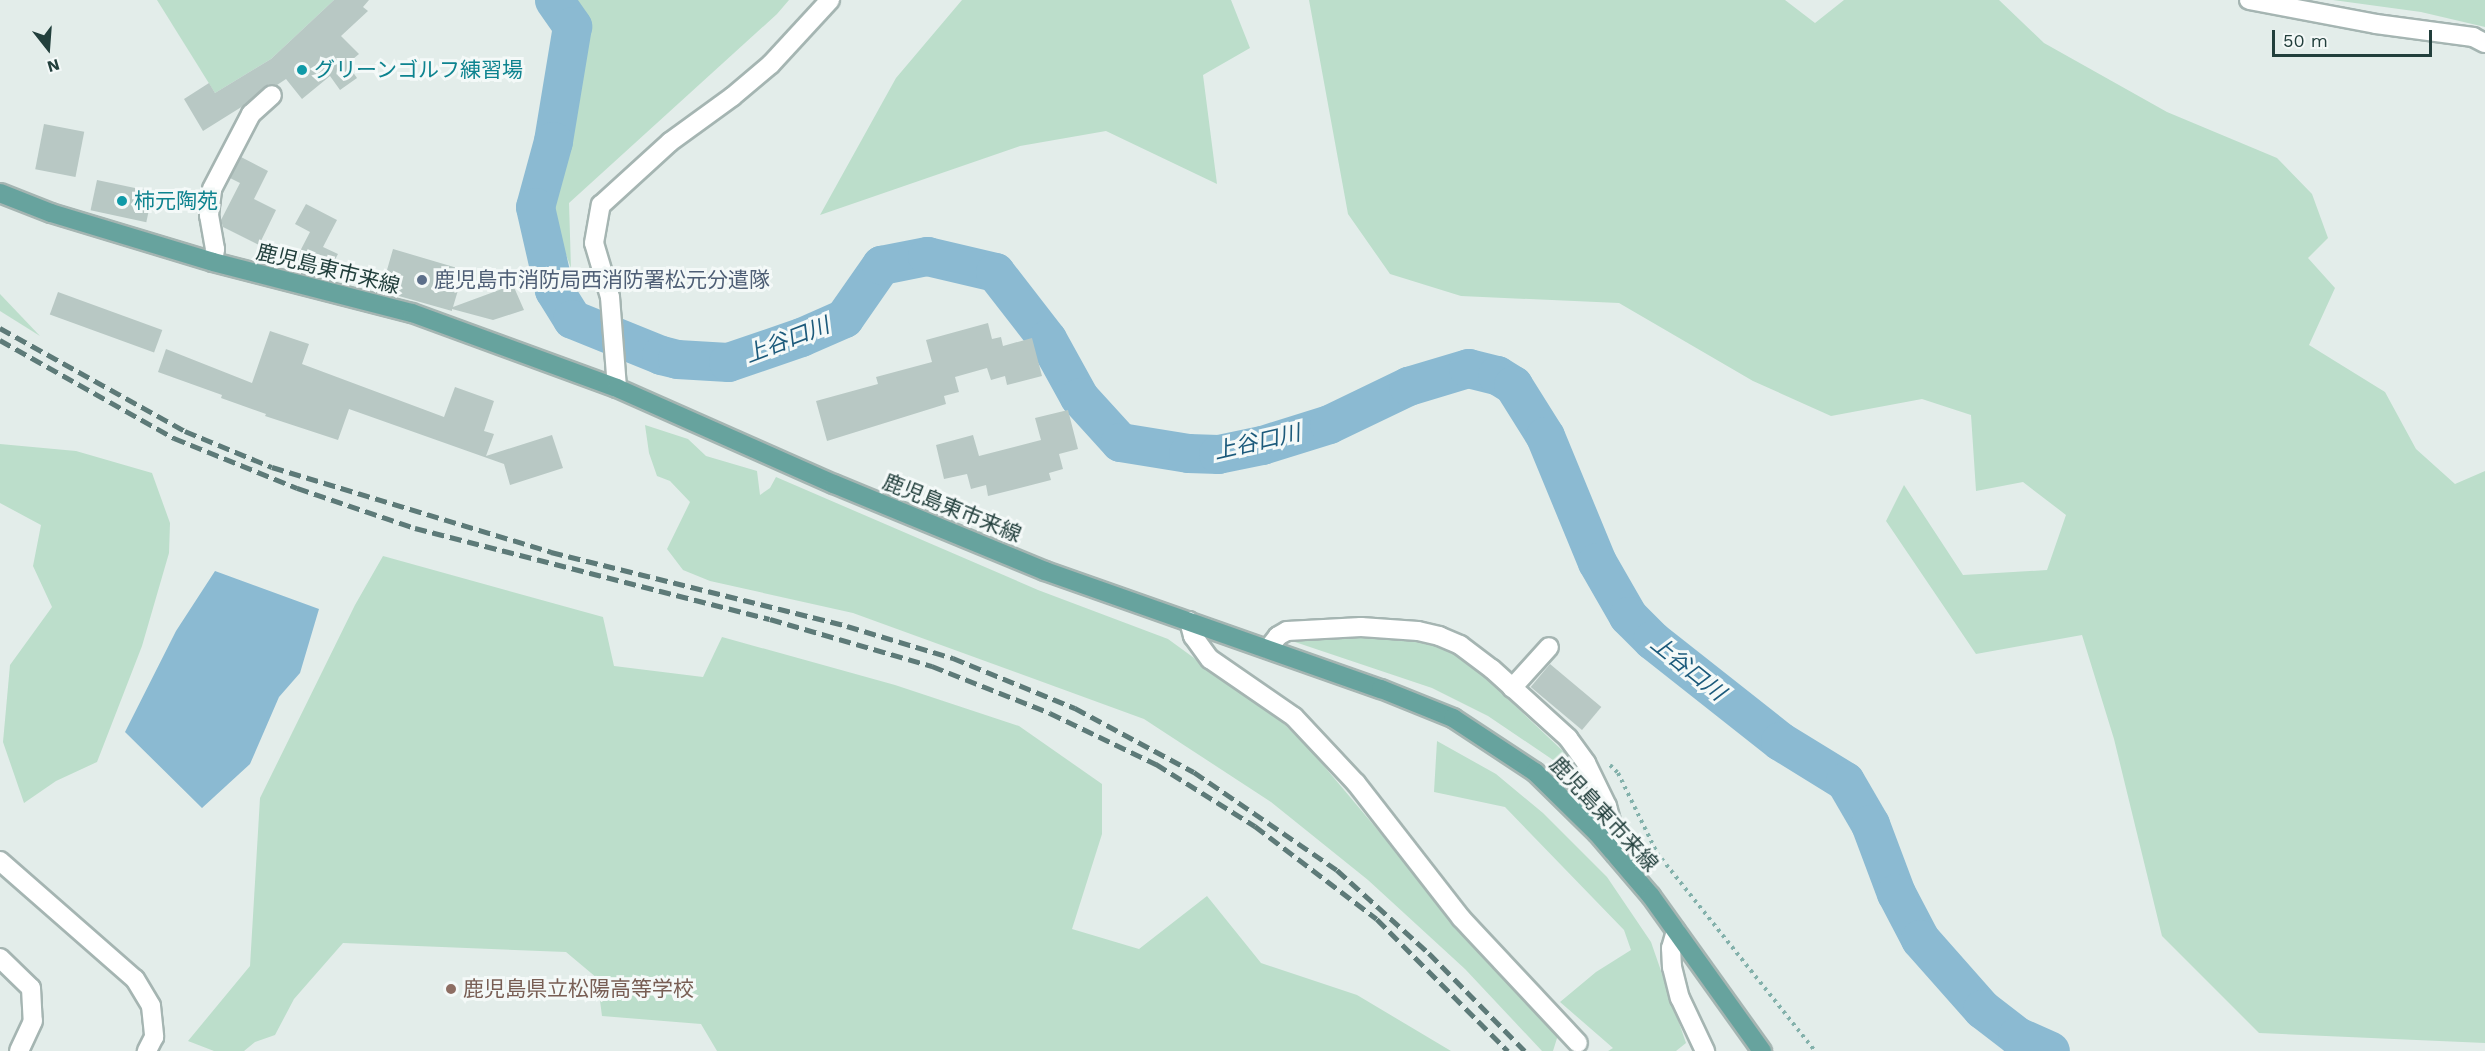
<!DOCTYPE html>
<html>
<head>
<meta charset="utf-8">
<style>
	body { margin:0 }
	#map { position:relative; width:2485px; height:1051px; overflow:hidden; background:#e3edea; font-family:"Work Sans","Noto Sans JP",sans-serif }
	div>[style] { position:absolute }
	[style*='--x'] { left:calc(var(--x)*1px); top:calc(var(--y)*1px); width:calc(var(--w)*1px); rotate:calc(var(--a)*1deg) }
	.green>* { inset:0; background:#bcdecb }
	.water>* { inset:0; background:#8bbad2 }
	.river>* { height:39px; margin:-19.5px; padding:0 19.5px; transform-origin:19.5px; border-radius:19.5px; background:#8bbad2 }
	.building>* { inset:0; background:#b8c8c4; transform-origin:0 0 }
	.path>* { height:4px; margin-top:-2px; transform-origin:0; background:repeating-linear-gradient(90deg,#83b1ab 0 3px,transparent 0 7.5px) }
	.roads { filter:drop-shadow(2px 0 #a5b5b2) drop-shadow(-2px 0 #a5b5b2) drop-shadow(0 2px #a5b5b2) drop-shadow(0 -2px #a5b5b2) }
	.minor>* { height:18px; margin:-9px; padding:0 9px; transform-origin:9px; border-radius:9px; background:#fff }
	.major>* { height:18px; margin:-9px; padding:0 9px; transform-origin:9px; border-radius:9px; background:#67a39e }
	.rail>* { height:4.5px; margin-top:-2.25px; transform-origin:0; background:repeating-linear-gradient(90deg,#5d7a78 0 12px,transparent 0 18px) }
	.dots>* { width:16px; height:16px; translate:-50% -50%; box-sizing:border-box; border:3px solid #f4f9f8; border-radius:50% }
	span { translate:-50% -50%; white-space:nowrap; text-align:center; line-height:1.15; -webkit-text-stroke:6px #f4f9f8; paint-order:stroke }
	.culture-label { font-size:21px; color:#0d838f }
	.left { translate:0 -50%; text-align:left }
	.street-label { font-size:21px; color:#223f3c }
	.service-label { font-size:21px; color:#4e5e75 }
	.education-label { font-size:21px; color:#785e54 }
	.water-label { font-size:22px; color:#1c5a7b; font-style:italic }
	.north { position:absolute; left:18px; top:18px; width:60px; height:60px; -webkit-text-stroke:4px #f4f9f8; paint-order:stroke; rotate:163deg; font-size:16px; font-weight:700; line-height:24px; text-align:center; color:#223f3c }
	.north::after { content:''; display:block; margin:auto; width:21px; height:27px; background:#223f3c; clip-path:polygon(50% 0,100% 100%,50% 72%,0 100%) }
	.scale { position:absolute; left:2272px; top:30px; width:160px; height:27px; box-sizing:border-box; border:3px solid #223f3c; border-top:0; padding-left:8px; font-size:18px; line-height:21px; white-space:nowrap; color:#223f3c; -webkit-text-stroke:4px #f4f9f8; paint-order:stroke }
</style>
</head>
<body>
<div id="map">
	<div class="green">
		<div style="clip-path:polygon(157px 0,334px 0,271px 59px,215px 93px)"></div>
		<div style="clip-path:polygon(569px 0,789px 0,777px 14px,569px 203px,571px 268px,549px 209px,586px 22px)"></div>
		<div style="clip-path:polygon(962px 0,1231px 0,1250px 48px,1203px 75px,1217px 184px,1106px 131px,1020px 146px,820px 215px,896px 78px)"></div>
		<div style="clip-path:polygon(1309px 0,1785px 0,1815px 23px,1844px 0,1999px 0,2044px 43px,2167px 112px,2277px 158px,2312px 194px,2328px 238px,2308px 258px,2335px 288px,2309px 345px,2385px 392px,2416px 449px,2455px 484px,2485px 471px,2485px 1043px,2259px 1033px,2162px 936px,2114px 739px,2082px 635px,1976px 654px,1886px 521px,1904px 485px,1963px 575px,2047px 570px,2066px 515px,2023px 482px,1976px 491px,1971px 415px,1922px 399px,1831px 416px,1753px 381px,1619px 303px,1461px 296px,1390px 274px,1348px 214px)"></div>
		<div style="clip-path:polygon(2333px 0,2485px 0,2485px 27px,2421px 12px)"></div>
		<div style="clip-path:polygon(0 294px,40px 336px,0 311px)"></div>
		<div style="clip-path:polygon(645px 425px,688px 439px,706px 456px,757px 471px,760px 495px,770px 488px,776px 477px,1038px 590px,1168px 639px,1282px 722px,1313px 753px,1387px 841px,1558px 1035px,1553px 1051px,1542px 1051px,1465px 969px,1368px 880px,1271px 802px,1144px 719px,853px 613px,710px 581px,683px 570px,667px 549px,690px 502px,670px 481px,657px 476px,649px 453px)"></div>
		<div style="clip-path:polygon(0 444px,76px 451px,152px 473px,170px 523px,169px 553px,142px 646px,97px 762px,56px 781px,24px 803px,3px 742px,10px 665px,52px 607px,33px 566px,41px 525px,0 503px)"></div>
		<div style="clip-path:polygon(383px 556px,603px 617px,614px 666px,703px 677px,722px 637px,895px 685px,1019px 726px,1102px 784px,1102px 834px,1072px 929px,1139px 949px,1207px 896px,1261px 963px,1357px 995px,1451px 1051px,717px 1051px,701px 1024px,602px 1016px,597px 978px,566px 952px,343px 943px,294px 999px,275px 1035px,255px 1042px,244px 1051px,214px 1051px,188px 1041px,250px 966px,260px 798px,355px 605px)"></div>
		<div style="clip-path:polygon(1374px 636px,1423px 642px,1451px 651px,1472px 665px,1565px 753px,1556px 762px,1488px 716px,1432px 688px,1292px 641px)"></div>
		<div style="clip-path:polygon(1437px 741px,1496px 774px,1543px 813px,1607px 877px,1651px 942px,1686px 1043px,1676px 1051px,1608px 1051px,1613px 1048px,1560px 1002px,1596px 972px,1631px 950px,1624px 930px,1505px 807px,1434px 792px)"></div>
	</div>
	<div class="water">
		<div style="clip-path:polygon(215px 571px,319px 609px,300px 673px,279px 697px,250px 764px,202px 808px,125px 732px,176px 631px)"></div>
	</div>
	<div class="river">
		<div style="--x:554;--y:0;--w:32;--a:55"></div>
		<div style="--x:572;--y:26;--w:117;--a:99.4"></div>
		<div style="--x:553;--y:141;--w:68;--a:105.3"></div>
		<div style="--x:535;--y:207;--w:85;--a:77.1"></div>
		<div style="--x:554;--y:290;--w:34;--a:58"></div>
		<div style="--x:572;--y:319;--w:96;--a:22"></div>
		<div style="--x:661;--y:355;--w:16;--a:14"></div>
		<div style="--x:677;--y:359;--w:51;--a:3.4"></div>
		<div style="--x:728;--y:362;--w:77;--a:-18.9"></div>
		<div style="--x:801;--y:337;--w:47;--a:-23.8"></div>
		<div style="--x:844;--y:318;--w:65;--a:-55.1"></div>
		<div style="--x:881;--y:265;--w:47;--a:-11.1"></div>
		<div style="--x:927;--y:256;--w:70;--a:13.2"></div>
		<div style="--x:995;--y:272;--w:85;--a:52.2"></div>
		<div style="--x:1047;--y:339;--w:66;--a:61.1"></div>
		<div style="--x:1079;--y:397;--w:61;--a:47.7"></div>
		<div style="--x:1120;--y:442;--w:69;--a:9.2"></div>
		<div style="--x:1188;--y:453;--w:30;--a:2"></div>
		<div style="--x:1218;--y:454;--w:45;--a:-11.6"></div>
		<div style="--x:1262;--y:445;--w:70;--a:-17.4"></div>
		<div style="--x:1329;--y:424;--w:88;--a:-25.7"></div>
		<div style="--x:1408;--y:386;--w:63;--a:-16.7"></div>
		<div style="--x:1468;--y:368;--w:30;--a:14"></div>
		<div style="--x:1497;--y:375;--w:19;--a:32"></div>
		<div style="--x:1513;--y:385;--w:60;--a:57.9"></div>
		<div style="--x:1545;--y:436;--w:136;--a:67.6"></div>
		<div style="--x:1597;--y:562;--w:62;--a:60.1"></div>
		<div style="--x:1628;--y:616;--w:34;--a:45"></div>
		<div style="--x:1652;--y:640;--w:163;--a:38.3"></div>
		<div style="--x:1780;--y:741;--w:76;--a:31.6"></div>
		<div style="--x:1845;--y:781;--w:50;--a:59.8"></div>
		<div style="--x:1870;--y:824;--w:74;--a:69.4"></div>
		<div style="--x:1896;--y:893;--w:52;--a:62.4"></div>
		<div style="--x:1920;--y:939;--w:94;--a:48.5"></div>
		<div style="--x:1982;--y:1009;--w:44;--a:37.6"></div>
		<div style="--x:2017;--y:1036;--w:36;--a:24"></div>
	</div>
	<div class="building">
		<div style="clip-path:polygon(334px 0,369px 0,363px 7px,368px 11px,341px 36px,359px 54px,347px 64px,357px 78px,340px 90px,330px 76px,302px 99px,286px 79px,277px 85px,269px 84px,243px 106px,203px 131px,184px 99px,209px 83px,215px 93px,271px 59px)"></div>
		<div style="left:44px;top:124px;width:41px;height:46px;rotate:11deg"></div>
		<div style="clip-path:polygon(241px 157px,268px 171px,254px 199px,276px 210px,259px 245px,223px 227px,221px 220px,240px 183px,230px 178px)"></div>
		<div style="left:97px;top:180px;width:57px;height:31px;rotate:12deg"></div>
		<div style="clip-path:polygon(306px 204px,337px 220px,323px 247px,338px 254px,327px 275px,296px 259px,310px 232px,295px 224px)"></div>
		<div style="clip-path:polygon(393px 249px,464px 270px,453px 307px,513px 285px,524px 310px,493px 320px,452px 309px,452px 311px,381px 291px)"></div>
		<div style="left:58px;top:292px;width:111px;height:24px;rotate:20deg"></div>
		<div style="clip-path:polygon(988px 323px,992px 339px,1001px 337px,1003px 346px,1032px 338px,1042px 376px,1007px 385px,1005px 376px,991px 380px,987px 368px,955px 377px,959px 392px,944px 396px,946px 404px,827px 441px,816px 401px,878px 384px,876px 377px,932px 362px,926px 340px)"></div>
		<div style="clip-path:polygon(270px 331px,309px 344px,302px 364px,444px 417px,455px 387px,494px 401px,484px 431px,494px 434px,486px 456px,552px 435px,563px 468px,510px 485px,504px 464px,349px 409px,338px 440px,265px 416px,266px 414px,221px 398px,222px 395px,158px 372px,166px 349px,252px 383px)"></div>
		<div style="clip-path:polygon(1068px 410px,1078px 449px,1059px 454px,1063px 469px,1049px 473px,1051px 480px,988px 496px,986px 485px,971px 489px,967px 474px,944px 479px,936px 445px,973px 435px,979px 456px,1041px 440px,1035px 418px)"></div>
		<div style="left:1550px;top:664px;width:67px;height:30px;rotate:40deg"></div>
	</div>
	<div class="path">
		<div style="--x:1610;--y:765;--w:11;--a:45"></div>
		<div style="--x:1618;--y:773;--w:89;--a:64"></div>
		<div style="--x:1657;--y:853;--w:253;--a:51.4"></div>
	</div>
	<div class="roads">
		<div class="minor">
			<div style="--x:2249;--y:0;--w:129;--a:10.7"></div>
			<div style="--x:2376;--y:24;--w:98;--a:7.6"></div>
			<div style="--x:2473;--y:37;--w:13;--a:27"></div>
			<div style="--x:213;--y:262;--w:13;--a:-81"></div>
			<div style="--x:215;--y:249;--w:35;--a:-100"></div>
			<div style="--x:209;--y:215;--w:26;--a:-83"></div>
			<div style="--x:212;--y:189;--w:85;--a:-62.5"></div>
			<div style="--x:251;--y:114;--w:28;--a:-42"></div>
			<div style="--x:617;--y:388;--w:91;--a:-94.4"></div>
			<div style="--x:610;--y:297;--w:56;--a:-106.5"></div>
			<div style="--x:594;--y:243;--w:39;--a:-80"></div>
			<div style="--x:601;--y:205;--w:93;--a:-42.4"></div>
			<div style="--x:670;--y:142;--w:77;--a:-36"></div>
			<div style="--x:732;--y:97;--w:51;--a:-40.2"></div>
			<div style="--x:771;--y:64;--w:87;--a:-47.3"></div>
			<div style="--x:1189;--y:621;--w:16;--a:75"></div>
			<div style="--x:1193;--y:636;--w:29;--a:54"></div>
			<div style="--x:1210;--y:659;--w:102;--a:34.6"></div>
			<div style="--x:1294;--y:717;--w:91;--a:46.8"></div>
			<div style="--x:1356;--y:783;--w:171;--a:52.1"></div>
			<div style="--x:1461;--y:918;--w:171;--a:46.9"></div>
			<div style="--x:1268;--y:649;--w:16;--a:-52"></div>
			<div style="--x:1278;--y:636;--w:10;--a:-29"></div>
			<div style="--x:1287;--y:631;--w:74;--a:-3.1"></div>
			<div style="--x:1361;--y:627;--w:57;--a:4"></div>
			<div style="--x:1418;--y:631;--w:22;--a:13"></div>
			<div style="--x:1439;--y:636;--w:23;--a:23"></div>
			<div style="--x:1460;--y:645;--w:40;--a:37"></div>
			<div style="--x:1492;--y:669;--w:103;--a:42.2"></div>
			<div style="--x:1568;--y:738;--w:31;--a:54"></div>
			<div style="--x:1586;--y:763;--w:48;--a:64"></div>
			<div style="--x:1607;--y:806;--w:28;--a:75"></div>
			<div style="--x:1614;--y:833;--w:21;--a:87"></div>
			<div style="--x:1512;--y:688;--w:55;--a:-47.9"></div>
			<div style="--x:0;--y:861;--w:179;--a:41.2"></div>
			<div style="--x:135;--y:979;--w:31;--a:59"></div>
			<div style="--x:151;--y:1006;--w:31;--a:84"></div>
			<div style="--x:154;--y:1037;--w:16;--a:117"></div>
			<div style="--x:1676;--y:931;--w:18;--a:106"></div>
			<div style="--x:1671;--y:948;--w:19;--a:87"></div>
			<div style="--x:1672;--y:967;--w:32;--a:76"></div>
			<div style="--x:1680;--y:998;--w:59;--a:64.7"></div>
			<div style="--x:0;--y:958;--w:43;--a:44.1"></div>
			<div style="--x:31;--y:988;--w:33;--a:87"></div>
			<div style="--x:33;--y:1021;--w:33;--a:115"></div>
		</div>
		<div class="major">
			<div style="--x:0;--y:193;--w:55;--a:21.4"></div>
			<div style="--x:51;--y:213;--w:169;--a:16.8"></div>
			<div style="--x:213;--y:262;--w:205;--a:14.4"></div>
			<div style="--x:412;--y:313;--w:218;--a:20.1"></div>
			<div style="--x:617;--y:388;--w:237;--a:23.9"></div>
			<div style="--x:834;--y:484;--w:228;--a:22.4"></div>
			<div style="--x:1045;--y:571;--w:356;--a:19.4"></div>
			<div style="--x:1381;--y:689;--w:78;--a:21.9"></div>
			<div style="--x:1453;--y:718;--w:98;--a:33.4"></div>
			<div style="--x:1535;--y:772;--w:87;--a:44.5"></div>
			<div style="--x:1597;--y:833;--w:83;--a:49.4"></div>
			<div style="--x:1651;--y:896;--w:191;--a:54.4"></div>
		</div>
	</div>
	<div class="rail">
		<div style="--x:0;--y:328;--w:212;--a:29.1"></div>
		<div style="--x:185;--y:431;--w:94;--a:22.5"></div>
		<div style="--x:272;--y:467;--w:292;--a:16.9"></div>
		<div style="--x:551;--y:552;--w:305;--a:14"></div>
		<div style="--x:847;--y:626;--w:111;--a:16.8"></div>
		<div style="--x:953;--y:658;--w:132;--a:22.3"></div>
		<div style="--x:1075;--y:708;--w:135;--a:28.3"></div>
		<div style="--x:1194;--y:772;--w:173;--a:34.4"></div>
		<div style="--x:1337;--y:870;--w:124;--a:42.1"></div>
		<div style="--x:1429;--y:953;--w:137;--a:45.6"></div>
		<div style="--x:0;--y:340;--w:200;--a:29.4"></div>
		<div style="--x:174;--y:438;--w:133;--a:22.1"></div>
		<div style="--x:297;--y:488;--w:125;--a:18.7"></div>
		<div style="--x:415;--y:528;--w:366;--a:14.4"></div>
		<div style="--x:770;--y:619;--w:169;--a:16.2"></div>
		<div style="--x:932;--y:666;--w:127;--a:21.7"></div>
		<div style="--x:1050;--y:713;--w:118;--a:25.7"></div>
		<div style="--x:1156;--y:764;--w:117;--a:32.1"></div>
		<div style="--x:1255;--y:826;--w:153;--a:37.3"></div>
		<div style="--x:1377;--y:919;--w:186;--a:45.2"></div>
	</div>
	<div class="dots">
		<div style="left:302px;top:70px;background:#0f9aa8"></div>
		<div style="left:122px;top:201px;background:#0f9aa8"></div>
		<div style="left:422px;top:280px;background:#5c6f8a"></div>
		<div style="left:451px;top:989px;background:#8d6e63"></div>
	</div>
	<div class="culture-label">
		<span class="left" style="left:314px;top:70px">グリーンゴルフ練習場</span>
		<span class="left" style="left:134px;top:201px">柿元陶苑</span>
	</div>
	<div class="street-label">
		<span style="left:328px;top:269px;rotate:14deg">鹿児島東市来線</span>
		<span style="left:952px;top:508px;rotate:22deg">鹿児島東市来線</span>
		<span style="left:1604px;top:814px;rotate:47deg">鹿児島東市来線</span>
	</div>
	<div class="service-label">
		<span class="left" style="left:434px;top:280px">鹿児島市消防局西消防署松元分遣隊</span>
	</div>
	<div class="education-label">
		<span class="left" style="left:463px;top:989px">鹿児島県立松陽高等学校</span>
	</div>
	<div class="water-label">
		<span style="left:787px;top:340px;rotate:-21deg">上谷口川</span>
		<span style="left:1257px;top:442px;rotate:-13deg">上谷口川</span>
		<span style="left:1688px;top:668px;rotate:39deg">上谷口川</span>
	</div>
	<div class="north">N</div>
	<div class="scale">50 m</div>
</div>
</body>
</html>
